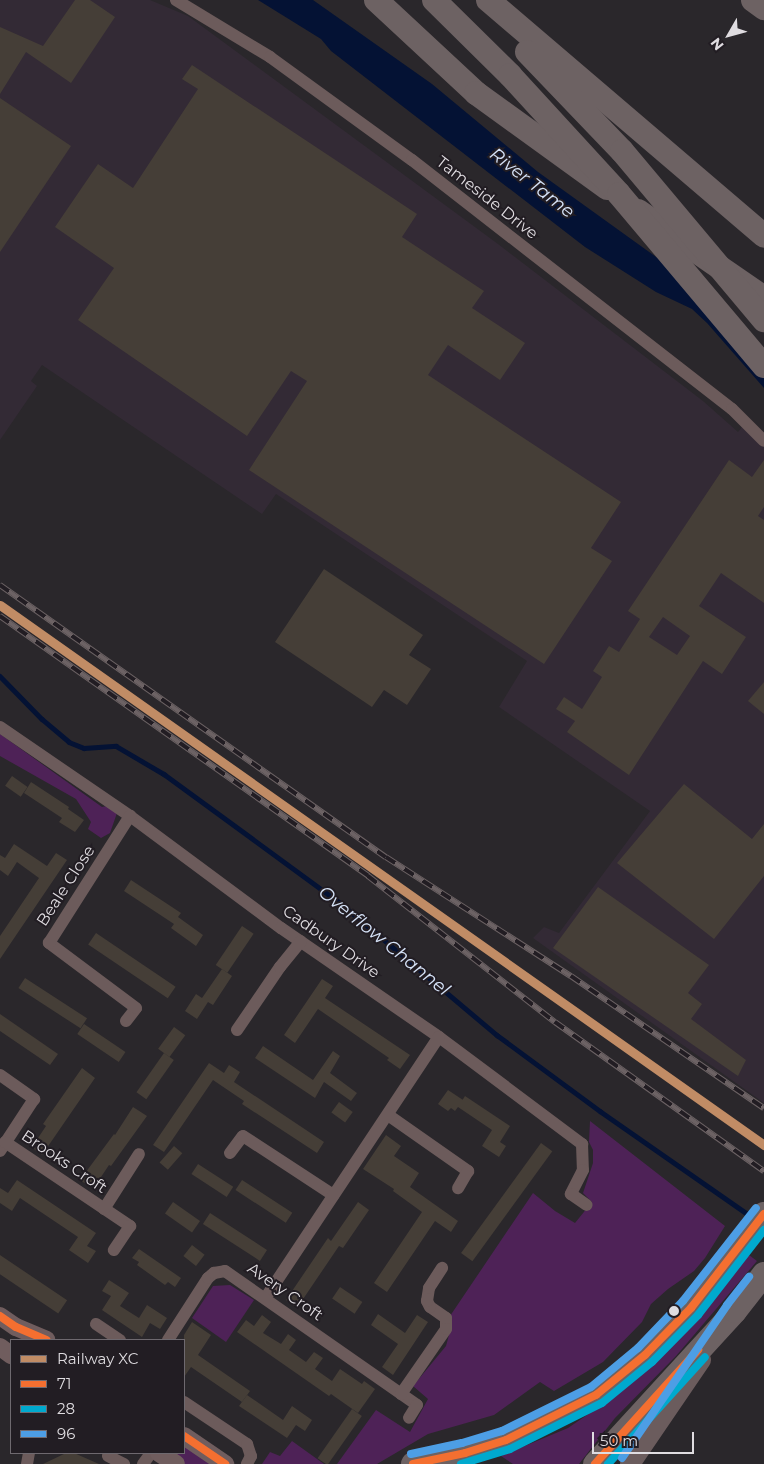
<!DOCTYPE html>
<html>
<head>
<meta charset="utf-8">
<style>
	body { margin:0 }
	#map { position:relative; width:764px; height:1464px; overflow:hidden; background:#2a272b; font-family:Montserrat,sans-serif }
	div>[style] { position:absolute }
	[style*='--x'] { left:calc(var(--x)*1px); top:calc(var(--y)*1px); width:calc(var(--w)*1px); rotate:calc(var(--a)*1deg) }
	.built>* { inset:0; background:#332a35 }
	.green>* { inset:0; background:#4e2257 }
	.water>* { inset:0; background:#041234 }
	.stream>* { height:4.5px; margin:-2.25px; padding:0 2.25px; transform-origin:2.25px; border-radius:2.25px; background:#041234 }
	.building>* { inset:0; background:#453e37; transform-origin:0 0 }
	.street>* { height:12px; margin:-6px; padding:0 6px; transform-origin:6px; border-radius:6px; background:#6c5b5b }
	.secondary>* { height:18px; margin:-9px; padding:0 9px; transform-origin:9px; border-radius:9px; background:#705d5e }
	.primary>* { height:20px; margin:-10px; padding:0 10px; transform-origin:10px; border-radius:10px; background:#6b5c5d }
	.highway>* { height:24px; margin:-12px; padding:0 12px; transform-origin:12px; border-radius:12px; background:#6d6263 }
	.rail>* { height:5.5px; margin-top:-2.75px; transform-origin:0; background:repeating-linear-gradient(90deg,#221d23 0 11px,#6c6264 0 22px); box-sizing:border-box; border-block:1px solid #6c6264 }
	.highway-bridge>* { height:24px; margin:-12px; padding:0 12px; transform-origin:12px; border-radius:12px; background:#6d6263 }
	.bus-1>* { height:8px; margin:-4px; padding:0 4px; transform-origin:4px; border-radius:4px; background:#f46f30 }
	.bus-2>* { height:8px; margin:-4px; padding:0 4px; transform-origin:4px; border-radius:4px; background:#00a9ce }
	.bus-3>* { height:8px; margin:-4px; padding:0 4px; transform-origin:4px; border-radius:4px; background:#4d9ee5 }
	.rail-1>* { height:9px; margin:-4.5px; padding:0 4.5px; transform-origin:4.5px; border-radius:4.5px; background:#c18c65 }
	.dots>* { width:14px; height:14px; translate:-50% -50%; box-sizing:border-box; border:2px solid #221d23; border-radius:50% }
	span { translate:-50% -50%; white-space:nowrap; text-align:center; line-height:1.15; -webkit-text-stroke:4px #221d23; paint-order:stroke }
	.street-label { font-size:16px; color:#dfdce0 }
	.water-label { font-size:18px; color:#d6e3f8; font-style:italic }
	.legend { position:absolute; left:10px; top:1339px; width:175px; height:115px; box-sizing:border-box; background:#221d23; border:1px solid #6e696f; margin:0; padding:6px 9px; list-style:none; font-size:15px; color:#dfdce0 }
	.legend li { display:flex; align-items:center; gap:10px; height:25px }
	.legend b { width:25px; border:1px solid #6e696f }
	.north { position:absolute; left:704px; top:10px; width:50px; height:50px; -webkit-text-stroke:4px #221d23; paint-order:stroke; rotate:232deg; font-size:14px; font-weight:700; line-height:20px; text-align:center; color:#dfdce0 }
	.north::after { content:''; display:block; margin:auto; width:18px; height:22px; background:#dfdce0; clip-path:polygon(50% 0,100% 100%,50% 72%,0 100%) }
	.scale { position:absolute; left:592px; top:1432px; width:102px; height:22px; box-sizing:border-box; border:2px solid #dfdce0; border-top:0; padding-left:6px; font-size:15px; line-height:18px; white-space:nowrap; color:#dfdce0; -webkit-text-stroke:4px #221d23; paint-order:stroke }
</style>
</head>
<body>
<div id="map">
	<div class="built">
		<div style="clip-path:polygon(0 0,150px 0,188px 16px,498px 244px,703px 401px,738px 432px,742px 427px,764px 446px,764px 1103px,533px 938px,544px 927px,559px 933px,650px 811px,499px 707px,527px 661px,276px 494px,262px 514px,42px 365px,31px 381px,37px 386px,0 440px)"></div>
	</div>
	<div class="green">
		<div style="clip-path:polygon(0 734px,102px 807px,107px 806px,117px 813px,110px 833px,101px 838px,88px 829px,91px 822px,76px 799px,0 756px)"></div>
		<div style="clip-path:polygon(590px 1121px,725px 1226px,705px 1258px,694px 1271px,668px 1289px,651px 1304px,642px 1322px,603px 1362px,554px 1391px,540px 1382px,494px 1415px,428px 1434px,377px 1464px,337px 1464px,376px 1410px,410px 1432px,428px 1399px,413px 1386px,446px 1346px,449px 1335px,450px 1316px,533px 1193px,555px 1211px,575px 1223px,592px 1202px,583px 1193px,593px 1163px,593px 1150px,589px 1142px)"></div>
		<div style="clip-path:polygon(745px 1252px,757px 1261px,676px 1356px,615px 1418px,579px 1464px,513px 1464px,501px 1456px,568px 1428px,609px 1400px)"></div>
		<div style="clip-path:polygon(230px 1285px,254px 1300px,226px 1342px,192px 1318px,213px 1286px)"></div>
		<div style="clip-path:polygon(292px 1441px,324px 1464px,262px 1464px,270px 1452px,280px 1456px)"></div>
		<div style="clip-path:polygon(184px 1445px,212px 1464px,184px 1464px,167px 1453px,184px 1453px)"></div>
	</div>
	<div class="water">
		<div style="clip-path:polygon(258px 0,313px 0,432px 84px,538px 172px,720px 303px,764px 350px,764px 388px,707px 323px,692px 309px,656px 292px,585px 247px,331px 51px,321px 39px)"></div>
	</div>
	<div class="stream">
		<div style="--x:0;--y:676;--w:60;--a:45.7"></div>
		<div style="--x:42;--y:719;--w:35;--a:40"></div>
		<div style="--x:69;--y:742;--w:16;--a:22"></div>
		<div style="--x:84;--y:748;--w:32;--a:-4"></div>
		<div style="--x:116;--y:746;--w:56;--a:30.3"></div>
		<div style="--x:164;--y:774;--w:217;--a:36.2"></div>
		<div style="--x:339;--y:902;--w:207;--a:40.1"></div>
		<div style="--x:497;--y:1035;--w:128;--a:36.4"></div>
		<div style="--x:600;--y:1111;--w:185;--a:34.9"></div>
	</div>
	<div class="building">
		<div style="clip-path:polygon(75px 0,90px 0,115px 17px,71px 83px,26px 52px,0 94px,0 27px,43px 46px)"></div>
		<div style="clip-path:polygon(192px 65px,417px 214px,402px 237px,484px 291px,472px 308px,525px 343px,500px 380px,448px 345px,428px 375px,621px 502px,591px 548px,612px 561px,544px 664px,249px 470px,307px 381px,291px 371px,247px 436px,78px 320px,114px 268px,55px 227px,98px 164px,133px 188px,198px 89px,182px 79px)"></div>
		<div style="clip-path:polygon(0 98px,71px 146px,0 252px)"></div>
		<div style="clip-path:polygon(evenodd,729px 460px,752px 477px,764px 460px,764px 507px,758px 516px,764px 520px,764px 603px,721px 573px,699px 606px,746px 637px,722px 674px,703px 661px,629px 775px,567px 732px,575px 721px,556px 709px,564px 697px,582px 709px,602px 677px,593px 671px,609px 646px,619px 652px,640px 619px,628px 611px,729px 460px,663px 617px,690px 636px,677px 655px,649px 637px,663px 617px)"></div>
		<div style="clip-path:polygon(324px 569px,423px 635px,409px 655px,431px 669px,407px 705px,384px 690px,372px 707px,275px 642px)"></div>
		<div style="clip-path:polygon(764px 682px,764px 714px,748px 701px)"></div>
		<div style="left:12px;top:776px;width:19px;height:12px;rotate:35deg"></div>
		<div style="clip-path:polygon(31px 782px,69px 807px,68px 809px,84px 820px,75px 832px,59px 822px,62px 818px,24px 793px)"></div>
		<div style="clip-path:polygon(684px 784px,752px 839px,764px 824px,764px 876px,714px 939px,617px 863px)"></div>
		<div style="clip-path:polygon(14px 844px,47px 866px,56px 853px,67px 860px,0 959px,0 936px,39px 878px,17px 862px,8px 876px,0 870px,0 855px,5px 858px)"></div>
		<div style="clip-path:polygon(131px 880px,181px 913px,178px 917px,203px 935px,196px 946px,171px 928px,174px 924px,124px 891px)"></div>
		<div style="clip-path:polygon(598px 887px,709px 965px,688px 993px,702px 1004px,691px 1019px,746px 1060px,738px 1076px,553px 948px)"></div>
		<div style="left:242px;top:926px;width:14px;height:47px;rotate:34deg"></div>
		<div style="left:96px;top:933px;width:96px;height:14px;rotate:34deg"></div>
		<div style="clip-path:polygon(222px 969px,232px 976px,213px 1005px,208px 1002px,197px 1019px,185px 1011px,196px 994px,202px 998px)"></div>
		<div style="left:25px;top:978px;width:74px;height:12px;rotate:33deg"></div>
		<div style="clip-path:polygon(322px 979px,333px 986px,325px 998px,410px 1055px,400px 1069px,387px 1060px,389px 1058px,318px 1009px,295px 1043px,284px 1035px)"></div>
		<div style="clip-path:polygon(0 1014px,58px 1054px,50px 1065px,0 1031px)"></div>
		<div style="left:84px;top:1024px;width:50px;height:12px;rotate:34deg"></div>
		<div style="left:174px;top:1027px;width:14px;height:27px;rotate:36deg"></div>
		<div style="clip-path:polygon(263px 1046px,313px 1080px,333px 1051px,340px 1056px,330px 1073px,357px 1093px,351px 1101px,324px 1082px,315px 1098px,255px 1058px)"></div>
		<div style="left:164px;top:1053px;width:12px;height:48px;rotate:35deg"></div>
		<div style="clip-path:polygon(209px 1063px,224px 1073px,229px 1065px,240px 1072px,234px 1082px,324px 1142px,317px 1153px,242px 1104px,244px 1101px,213px 1080px,164px 1152px,153px 1145px)"></div>
		<div style="clip-path:polygon(82px 1068px,95px 1078px,42px 1155px,34px 1149px,39px 1143px,36px 1141px,46px 1126px,43px 1124px)"></div>
		<div style="clip-path:polygon(448px 1090px,463px 1100px,460px 1104px,465px 1096px,510px 1126px,500px 1142px,506px 1146px,499px 1157px,482px 1146px,492px 1130px,458px 1107px,455px 1111px,451px 1108px,448px 1111px,438px 1104px)"></div>
		<div style="left:339px;top:1102px;width:17px;height:13px;rotate:36deg"></div>
		<div style="clip-path:polygon(133px 1107px,147px 1116px,111px 1166px,109px 1165px,97px 1183px,93px 1180px,89px 1186px,80px 1180px,114px 1134px,115px 1135px)"></div>
		<div style="clip-path:polygon(386px 1135px,401px 1146px,394px 1156px,419px 1173px,410px 1187px,458px 1221px,451px 1232px,435px 1221px,387px 1292px,374px 1283px,422px 1212px,393px 1191px,394px 1189px,363px 1169px)"></div>
		<div style="left:541px;top:1143px;width:14px;height:136px;rotate:36deg"></div>
		<div style="left:174px;top:1146px;width:11px;height:22px;rotate:41deg"></div>
		<div style="left:198px;top:1164px;width:42px;height:12px;rotate:33deg"></div>
		<div style="clip-path:polygon(17px 1180px,96px 1233px,87px 1246px,96px 1251px,88px 1263px,69px 1250px,78px 1237px,20px 1198px,12px 1211px,0 1203px,0 1188px,8px 1193px)"></div>
		<div style="left:242px;top:1180px;width:60px;height:12px;rotate:33deg"></div>
		<div style="left:173px;top:1202px;width:33px;height:14px;rotate:35deg"></div>
		<div style="clip-path:polygon(358px 1202px,369px 1210px,343px 1248px,339px 1246px,297px 1308px,286px 1300px,328px 1238px,331px 1241px)"></div>
		<div style="left:210px;top:1213px;width:68px;height:13px;rotate:33deg"></div>
		<div style="left:192px;top:1245px;width:16px;height:14px;rotate:38deg"></div>
		<div style="clip-path:polygon(139px 1249px,181px 1278px,175px 1287px,168px 1282px,165px 1285px,137px 1265px,139px 1262px,132px 1258px)"></div>
		<div style="left:0;top:1255px;width:81px;height:16px;rotate:34deg"></div>
		<div style="clip-path:polygon(109px 1280px,129px 1293px,120px 1306px,139px 1318px,147px 1305px,167px 1318px,160px 1329px,150px 1323px,142px 1337px,102px 1310px,111px 1296px,102px 1291px)"></div>
		<div style="left:340px;top:1287px;width:27px;height:14px;rotate:34deg"></div>
		<div style="clip-path:polygon(378px 1314px,405px 1333px,417px 1315px,428px 1322px,393px 1375px,382px 1367px,398px 1344px,371px 1325px)"></div>
		<div style="clip-path:polygon(262px 1315px,271px 1322px,263px 1333px,281px 1344px,288px 1334px,296px 1340px,289px 1350px,306px 1362px,314px 1352px,323px 1358px,315px 1369px,332px 1381px,340px 1369px,362px 1384px,364px 1381px,375px 1389px,358px 1413px,331px 1394px,329px 1396px,237px 1332px,246px 1320px,254px 1326px)"></div>
		<div style="clip-path:polygon(192px 1322px,211px 1335px,198px 1355px,250px 1391px,242px 1402px,191px 1367px,184px 1377px,184px 1335px)"></div>
		<div style="clip-path:polygon(247px 1395px,283px 1420px,292px 1406px,312px 1420px,305px 1431px,296px 1425px,287px 1438px,239px 1406px)"></div>
		<div style="left:352px;top:1409px;width:12px;height:60px;rotate:35deg"></div>
		<div style="clip-path:polygon(66px 1453px,74px 1453px,99px 1464px,43px 1464px)"></div>
	</div>
	<div class="street">
		<div style="--x:176;--y:0;--w:110;--a:31.2"></div>
		<div style="--x:270;--y:57;--w:175;--a:36"></div>
		<div style="--x:412;--y:160;--w:405;--a:37.9"></div>
		<div style="--x:732;--y:409;--w:45;--a:45"></div>
		<div style="--x:0;--y:727;--w:158;--a:34.4"></div>
		<div style="--x:130;--y:816;--w:188;--a:36.6"></div>
		<div style="--x:281;--y:928;--w:192;--a:34.6"></div>
		<div style="--x:439;--y:1037;--w:179;--a:36.8"></div>
		<div style="--x:582;--y:1144;--w:26;--a:88"></div>
		<div style="--x:583;--y:1170;--w:27;--a:117"></div>
		<div style="--x:571;--y:1194;--w:19;--a:35"></div>
		<div style="--x:126;--y:1021;--w:16;--a:-52"></div>
		<div style="--x:136;--y:1008;--w:109;--a:-143.2"></div>
		<div style="--x:49;--y:943;--w:151;--a:-57.5"></div>
		<div style="--x:237;--y:1030;--w:76;--a:-55.7"></div>
		<div style="--x:280;--y:967;--w:33;--a:-51"></div>
		<div style="--x:0;--y:1075;--w:42;--a:35.2"></div>
		<div style="--x:34;--y:1099;--w:62;--a:123.2"></div>
		<div style="--x:388;--y:1115;--w:98;--a:35"></div>
		<div style="--x:468;--y:1171;--w:20;--a:120"></div>
		<div style="--x:5;--y:1142;--w:151;--a:33.9"></div>
		<div style="--x:130;--y:1226;--w:29;--a:124"></div>
		<div style="--x:230;--y:1153;--w:21;--a:-53"></div>
		<div style="--x:243;--y:1136;--w:108;--a:33.2"></div>
		<div style="--x:104;--y:1209;--w:65;--a:-57.5"></div>
		<div style="--x:266;--y:1297;--w:312;--a:-56.4"></div>
		<div style="--x:96;--y:1324;--w:29;--a:34"></div>
		<div style="--x:168;--y:1340;--w:74;--a:-57.2"></div>
		<div style="--x:208;--y:1278;--w:8;--a:-40"></div>
		<div style="--x:214;--y:1273;--w:11;--a:-10"></div>
		<div style="--x:225;--y:1271;--w:234;--a:34.9"></div>
		<div style="--x:417;--y:1405;--w:15;--a:122"></div>
		<div style="--x:401;--y:1394;--w:79;--a:-55.3"></div>
		<div style="--x:446;--y:1329;--w:11;--a:-90"></div>
		<div style="--x:446;--y:1318;--w:19;--a:-145"></div>
		<div style="--x:430;--y:1307;--w:7;--a:-117"></div>
		<div style="--x:427;--y:1301;--w:13;--a:-81"></div>
		<div style="--x:429;--y:1288;--w:24;--a:-57"></div>
		<div style="--x:184;--y:1402;--w:76;--a:33.7"></div>
		<div style="--x:247;--y:1444;--w:13;--a:72"></div>
		<div style="--x:251;--y:1456;--w:9;--a:117"></div>
		<div style="--x:108;--y:1456;--w:18;--a:27"></div>
		<div style="--x:27;--y:1464;--w:11;--a:-80"></div>
		<div style="--x:143;--y:1464;--w:14;--a:-54"></div>
	</div>
	<div class="secondary">
		<div style="--x:0;--y:1316;--w:19;--a:35"></div>
		<div style="--x:16;--y:1327;--w:33;--a:23"></div>
		<div style="--x:0;--y:1347;--w:14;--a:36"></div>
		<div style="--x:184;--y:1436;--w:50;--a:34.3"></div>
		<div style="--x:159;--y:1453;--w:20;--a:33"></div>
	</div>
	<div class="primary">
		<div style="--x:630;--y:1464;--w:126;--a:-55.7"></div>
	</div>
	<div class="highway">
		<div style="--x:376;--y:0;--w:137;--a:42.9"></div>
		<div style="--x:476;--y:93;--w:162;--a:35.9"></div>
		<div style="--x:488;--y:0;--w:363;--a:40.5"></div>
		<div style="--x:753;--y:0;--w:14;--a:36"></div>
		<div style="--x:527;--y:52;--w:137;--a:46.2"></div>
		<div style="--x:638;--y:211;--w:153;--a:34.6"></div>
		<div style="--x:413;--y:1464;--w:53;--a:-11.9"></div>
		<div style="--x:465;--y:1453;--w:43;--a:-17.6"></div>
		<div style="--x:506;--y:1440;--w:101;--a:-26.6"></div>
		<div style="--x:596;--y:1395;--w:63;--a:-39.2"></div>
		<div style="--x:645;--y:1355;--w:66;--a:-45.6"></div>
		<div style="--x:691;--y:1308;--w:119;--a:-52.2"></div>
		<div style="--x:595;--y:1464;--w:207;--a:-47.5"></div>
		<div style="--x:735;--y:1311;--w:47;--a:-51.9"></div>
	</div>
	<div class="rail">
		<div style="--x:0;--y:585;--w:472;--a:35.2"></div>
		<div style="--x:386;--y:857;--w:220;--a:32.8"></div>
		<div style="--x:571;--y:976;--w:234;--a:34.4"></div>
		<div style="--x:0;--y:616;--w:451;--a:35.2"></div>
		<div style="--x:368;--y:876;--w:237;--a:38"></div>
		<div style="--x:555;--y:1022;--w:257;--a:35.5"></div>
	</div>
	<div class="highway-bridge">
		<div style="--x:434;--y:0;--w:107;--a:44.6"></div>
		<div style="--x:510;--y:75;--w:161;--a:47.5"></div>
		<div style="--x:619;--y:194;--w:225;--a:49.9"></div>
		<div style="--x:622;--y:151;--w:221;--a:50"></div>
	</div>
	<div class="bus-1">
		<div style="--x:0;--y:1316;--w:19;--a:35"></div>
		<div style="--x:16;--y:1327;--w:33;--a:23"></div>
		<div style="--x:184;--y:1436;--w:50;--a:34.3"></div>
		<div style="--x:413;--y:1464;--w:53;--a:-11.9"></div>
		<div style="--x:465;--y:1453;--w:43;--a:-17.6"></div>
		<div style="--x:506;--y:1440;--w:101;--a:-26.6"></div>
		<div style="--x:596;--y:1395;--w:63;--a:-39.2"></div>
		<div style="--x:645;--y:1355;--w:66;--a:-45.6"></div>
		<div style="--x:691;--y:1308;--w:119;--a:-52.2"></div>
		<div style="--x:595;--y:1464;--w:154;--a:-47.9"></div>
	</div>
	<div class="bus-2">
		<div style="--x:461;--y:1464;--w:51;--a:-17"></div>
		<div style="--x:510;--y:1449;--w:103;--a:-26.6"></div>
		<div style="--x:602;--y:1403;--w:65;--a:-39.4"></div>
		<div style="--x:652;--y:1362;--w:66;--a:-45.6"></div>
		<div style="--x:698;--y:1315;--w:108;--a:-52.2"></div>
		<div style="--x:608;--y:1464;--w:144;--a:-47.8"></div>
	</div>
	<div class="bus-3">
		<div style="--x:411;--y:1454;--w:52;--a:-12.2"></div>
		<div style="--x:462;--y:1443;--w:42;--a:-16.7"></div>
		<div style="--x:502;--y:1431;--w:99;--a:-26.3"></div>
		<div style="--x:591;--y:1387;--w:61;--a:-39.7"></div>
		<div style="--x:638;--y:1348;--w:65;--a:-46.2"></div>
		<div style="--x:683;--y:1301;--w:118;--a:-51.9"></div>
		<div style="--x:622;--y:1458;--w:186;--a:-55.5"></div>
		<div style="--x:727;--y:1305;--w:36;--a:-52"></div>
	</div>
	<div class="rail-1">
		<div style="--x:0;--y:605;--w:936;--a:35.25"></div>
	</div>
	<div class="dots">
		<div style="left:674px;top:1311px;background:#dfdce0"></div>
	</div>
	<div class="street-label">
		<span style="left:487px;top:198px;rotate:38deg">Tameside Drive</span>
		<span style="left:66px;top:886px;rotate:-57deg">Beale Close</span>
		<span style="left:331px;top:942px;rotate:35deg">Cadbury Drive</span>
		<span style="left:64px;top:1162px;rotate:34deg">Brooks Croft</span>
		<span style="left:285px;top:1292px;rotate:35deg">Avery Croft</span>
	</div>
	<div class="water-label">
		<span style="left:532px;top:183px;rotate:38deg">River Tame</span>
		<span style="left:384px;top:941px;rotate:39deg">Overflow Channel</span>
	</div>
	<ul class="legend">
	<li><b style="height:6px;background:#c18c65"></b>Railway XC</li>
	<li><b style="height:6px;background:#f46f30"></b>71</li>
	<li><b style="height:6px;background:#00a9ce"></b>28</li>
	<li><b style="height:6px;background:#4d9ee5"></b>96</li>
	</ul>
	<div class="north">N</div>
	<div class="scale">50 m</div>
</div>
</body>
</html>
